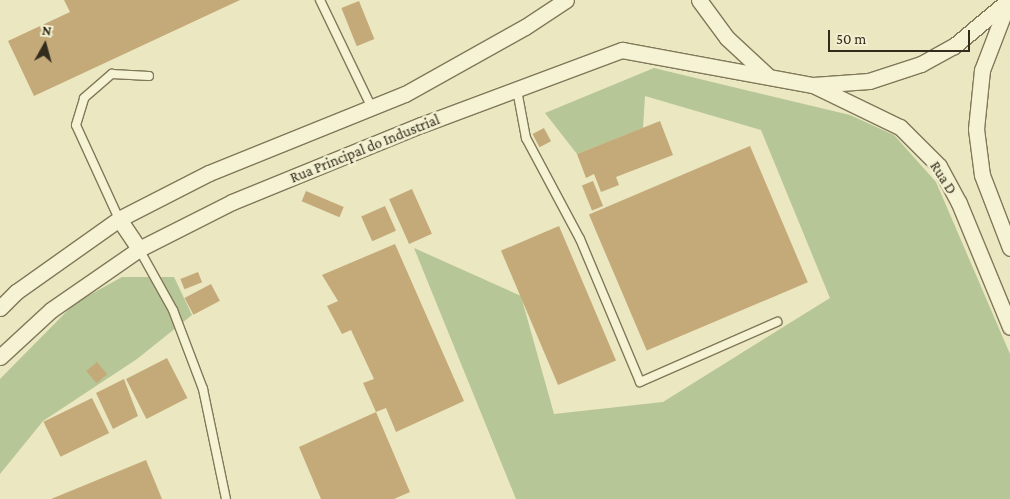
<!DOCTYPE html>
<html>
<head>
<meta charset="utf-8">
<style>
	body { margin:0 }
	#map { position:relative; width:1010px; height:499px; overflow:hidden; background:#eae7c1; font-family:"Crimson Pro",serif }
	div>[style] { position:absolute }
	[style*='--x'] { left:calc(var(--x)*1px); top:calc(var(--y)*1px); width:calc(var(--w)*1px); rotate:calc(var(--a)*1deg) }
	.green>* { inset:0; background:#b6c696 }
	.building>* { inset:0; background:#c5aa79; transform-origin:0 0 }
	.roads { filter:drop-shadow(1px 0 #81785a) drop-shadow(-1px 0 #81785a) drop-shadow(0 1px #81785a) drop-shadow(0 -1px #81785a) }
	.service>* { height:8px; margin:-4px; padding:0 4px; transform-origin:4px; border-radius:4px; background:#f5f3d3 }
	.minor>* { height:15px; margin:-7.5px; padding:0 7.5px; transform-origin:7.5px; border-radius:7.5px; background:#f5f3d3 }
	span { translate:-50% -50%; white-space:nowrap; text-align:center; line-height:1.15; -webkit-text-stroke:5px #f2f0d0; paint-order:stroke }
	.street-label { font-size:15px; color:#322c1d }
	.north { position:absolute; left:20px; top:20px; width:50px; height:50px; -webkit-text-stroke:4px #f2f0d0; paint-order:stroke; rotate:7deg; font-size:14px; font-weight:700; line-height:20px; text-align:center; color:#322c1d }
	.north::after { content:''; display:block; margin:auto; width:18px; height:22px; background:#322c1d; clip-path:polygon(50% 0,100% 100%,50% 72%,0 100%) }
	.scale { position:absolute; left:828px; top:30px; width:142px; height:22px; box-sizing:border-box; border:2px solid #322c1d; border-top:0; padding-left:6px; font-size:15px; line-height:18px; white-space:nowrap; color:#322c1d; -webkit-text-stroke:4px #f2f0d0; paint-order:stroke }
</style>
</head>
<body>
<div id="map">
	<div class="green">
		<div style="clip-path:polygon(654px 68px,850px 115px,894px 135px,936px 182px,1010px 354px,1010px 499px,516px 499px,414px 248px,521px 296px,554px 414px,663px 402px,830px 298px,761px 130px,645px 96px,643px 128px,577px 154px,545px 113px)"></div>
		<div style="clip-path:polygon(122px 277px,174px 277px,192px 315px,137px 359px,43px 421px,0 474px,0 379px,75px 303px)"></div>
	</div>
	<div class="building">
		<div style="clip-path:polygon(64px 0,240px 0,34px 96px,8px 41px,70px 12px)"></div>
		<div style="left:359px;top:1px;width:41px;height:19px;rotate:68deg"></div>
		<div style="clip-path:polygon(660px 121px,673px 155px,616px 177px,619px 185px,601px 192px,594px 174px,586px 178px,577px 154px)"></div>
		<div style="left:544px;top:128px;width:15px;height:13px;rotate:62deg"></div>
		<div style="left:750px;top:146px;width:148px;height:175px;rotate:67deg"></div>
		<div style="left:593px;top:181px;width:27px;height:12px;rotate:68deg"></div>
		<div style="left:412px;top:189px;width:49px;height:25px;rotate:66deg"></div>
		<div style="left:306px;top:191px;width:41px;height:11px;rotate:23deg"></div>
		<div style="left:385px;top:206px;width:27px;height:26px;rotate:66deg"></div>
		<div style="left:559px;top:226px;width:146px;height:63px;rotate:67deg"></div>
		<div style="clip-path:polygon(395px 244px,464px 401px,396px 432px,386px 408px,376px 412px,363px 383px,374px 379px,351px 330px,342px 334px,327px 306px,338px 301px,322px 275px)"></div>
		<div style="left:198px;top:272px;width:11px;height:19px;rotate:68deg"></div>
		<div style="left:211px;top:284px;width:19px;height:30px;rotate:62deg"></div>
		<div style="left:167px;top:358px;width:45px;height:46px;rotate:63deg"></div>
		<div style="left:97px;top:362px;width:16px;height:14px;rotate:50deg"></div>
		<div style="clip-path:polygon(124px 379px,138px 416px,113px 429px,96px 393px)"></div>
		<div style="left:92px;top:398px;width:39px;height:54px;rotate:64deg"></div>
		<div style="clip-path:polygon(376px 412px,410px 492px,394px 499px,321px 499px,299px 447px)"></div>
		<div style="clip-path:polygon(146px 460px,162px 499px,51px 499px)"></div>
	</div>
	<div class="roads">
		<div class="service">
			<div style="--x:320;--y:0;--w:118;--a:64.3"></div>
			<div style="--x:517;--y:90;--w:49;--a:79.4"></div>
			<div style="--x:526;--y:138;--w:115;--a:61.9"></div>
			<div style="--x:580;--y:239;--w:155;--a:67.2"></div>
			<div style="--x:640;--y:382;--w:150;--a:-23.7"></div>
			<div style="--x:119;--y:219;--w:103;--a:-114.6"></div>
			<div style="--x:76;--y:125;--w:28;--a:-73"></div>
			<div style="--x:84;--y:98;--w:37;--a:-41"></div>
			<div style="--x:112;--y:74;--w:37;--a:3"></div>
			<div style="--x:139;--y:249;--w:70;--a:60.9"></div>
			<div style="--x:173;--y:310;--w:85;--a:69.2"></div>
			<div style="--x:203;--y:389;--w:112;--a:78.2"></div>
		</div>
		<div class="minor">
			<div style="--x:699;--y:0;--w:47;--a:53.6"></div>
			<div style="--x:727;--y:38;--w:54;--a:42.8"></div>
			<div style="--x:1007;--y:5;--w:70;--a:111"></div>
			<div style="--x:982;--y:70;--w:59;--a:95.8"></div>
			<div style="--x:976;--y:129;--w:46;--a:82.6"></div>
			<div style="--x:982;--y:175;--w:78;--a:69"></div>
			<div style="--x:815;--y:86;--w:94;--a:25.8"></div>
			<div style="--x:900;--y:127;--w:55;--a:45"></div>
			<div style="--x:939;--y:166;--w:42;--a:61.6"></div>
			<div style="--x:959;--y:203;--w:134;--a:67.6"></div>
			<div style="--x:119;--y:219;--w:36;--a:56"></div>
			<div style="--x:0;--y:308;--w:23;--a:-45"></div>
			<div style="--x:16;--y:292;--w:126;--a:-35.3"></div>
			<div style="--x:119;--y:219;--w:101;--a:-27.1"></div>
			<div style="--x:209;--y:173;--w:211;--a:-22"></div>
			<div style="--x:405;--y:94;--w:137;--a:-29.2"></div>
			<div style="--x:525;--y:27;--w:49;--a:-33.4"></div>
			<div style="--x:0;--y:357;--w:69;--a:-42.7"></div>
			<div style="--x:51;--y:310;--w:107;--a:-34.7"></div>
			<div style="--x:139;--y:249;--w:104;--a:-26.8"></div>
			<div style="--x:232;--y:202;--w:204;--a:-22.2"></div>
			<div style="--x:421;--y:125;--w:215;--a:-20.5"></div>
			<div style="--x:622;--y:50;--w:194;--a:10.4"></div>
			<div style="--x:813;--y:85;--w:56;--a:-4.1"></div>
			<div style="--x:869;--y:81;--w:55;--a:-18.1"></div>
			<div style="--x:921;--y:64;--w:38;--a:-29"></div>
			<div style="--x:954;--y:46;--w:72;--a:-39.9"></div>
		</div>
	</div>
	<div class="street-label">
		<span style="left:365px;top:149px;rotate:-22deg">Rua Principal do Industrial</span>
		<span style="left:943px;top:178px;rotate:57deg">Rua D</span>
	</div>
	<div class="north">N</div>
	<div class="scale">50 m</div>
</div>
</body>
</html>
